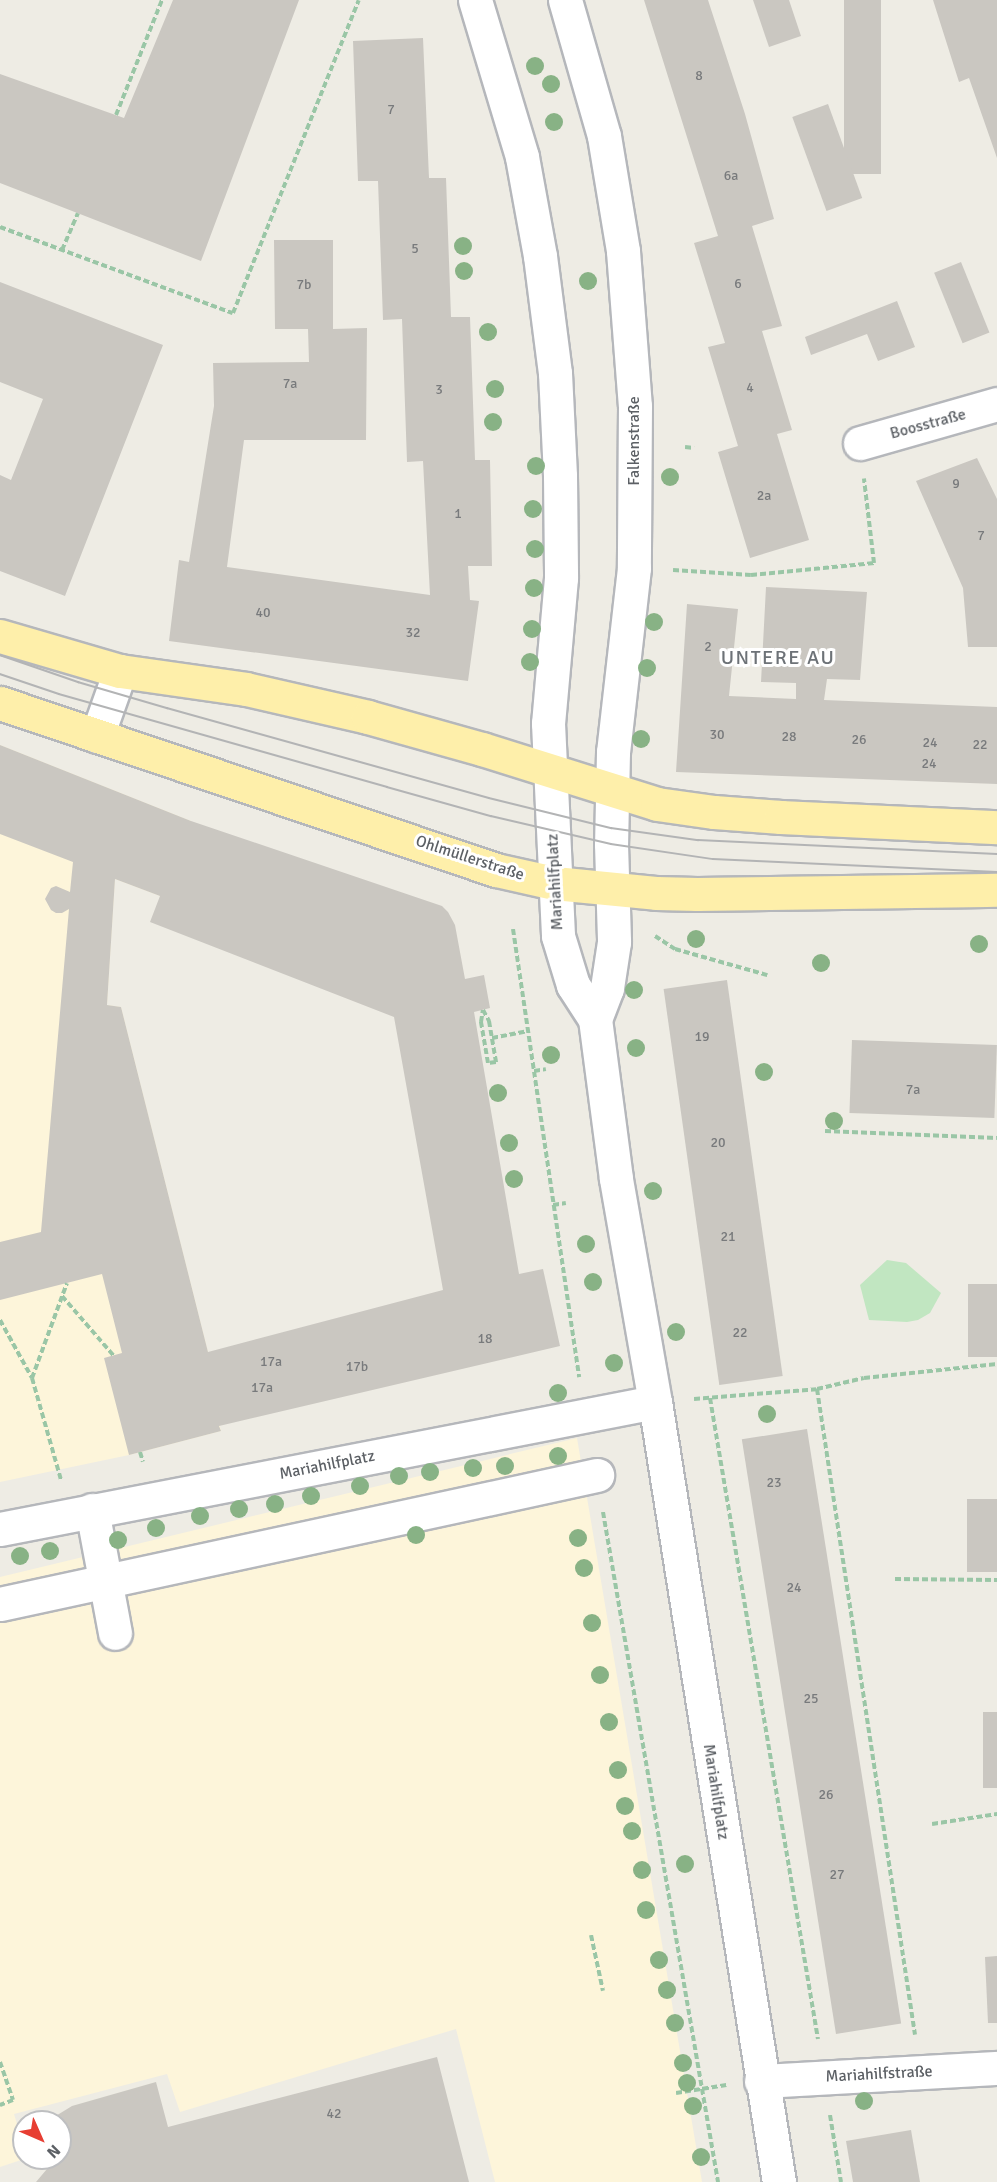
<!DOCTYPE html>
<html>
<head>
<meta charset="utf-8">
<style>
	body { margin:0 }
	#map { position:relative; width:997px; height:2182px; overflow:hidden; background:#eeece4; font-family:Signika,sans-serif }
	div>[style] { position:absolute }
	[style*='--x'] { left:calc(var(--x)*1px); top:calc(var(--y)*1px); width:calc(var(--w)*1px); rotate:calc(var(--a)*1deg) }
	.commercial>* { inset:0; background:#fdf5da }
	.green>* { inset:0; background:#c1e6c1 }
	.building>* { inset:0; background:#cac7c1; transform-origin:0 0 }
	.path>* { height:4px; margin-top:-2px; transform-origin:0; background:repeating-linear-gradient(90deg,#9ac6a6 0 6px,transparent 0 9px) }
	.roads { filter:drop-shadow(2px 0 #b5b7bb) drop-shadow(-2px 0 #b5b7bb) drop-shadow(0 2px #b5b7bb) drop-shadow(0 -2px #b5b7bb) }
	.minor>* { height:33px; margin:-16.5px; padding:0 16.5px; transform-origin:16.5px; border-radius:16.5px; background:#fff }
	.major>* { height:33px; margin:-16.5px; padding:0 16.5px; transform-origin:16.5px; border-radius:16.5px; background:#feefaa }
	.tram>* { height:1.5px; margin:-0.75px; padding:0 0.75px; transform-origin:0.75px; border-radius:0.75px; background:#b3b4b5 }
	.trees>* { width:18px; height:18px; margin:-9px; border-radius:50%; background:#88b285 }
	span { translate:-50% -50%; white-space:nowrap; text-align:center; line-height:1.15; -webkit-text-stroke:6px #fff; paint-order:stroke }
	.number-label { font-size:14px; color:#787a7c }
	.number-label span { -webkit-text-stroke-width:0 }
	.street-label { font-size:16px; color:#5c6065 }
	.quarter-label { font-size:20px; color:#6d7277; letter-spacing:1.5px }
	.north { position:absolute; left:12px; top:2110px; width:60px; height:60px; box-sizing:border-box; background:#fff; border:2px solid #bebfc1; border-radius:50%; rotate:135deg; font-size:16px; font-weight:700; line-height:24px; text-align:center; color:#5c6065 }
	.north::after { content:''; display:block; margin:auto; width:21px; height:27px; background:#e73e32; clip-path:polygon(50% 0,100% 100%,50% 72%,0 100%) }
</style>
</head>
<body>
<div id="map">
	<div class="commercial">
		<div style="clip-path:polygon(0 745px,191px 821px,160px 896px,115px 879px,107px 1005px,121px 1007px,208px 1352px,202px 1354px,221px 1431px,129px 1455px,0 1482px)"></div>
		<div style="clip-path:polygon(577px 1438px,702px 2182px,495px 2182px,456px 2029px,180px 2112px,167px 2074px,14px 2114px,24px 2147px,24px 2158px,27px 2158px,0 2167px,0 1577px)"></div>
	</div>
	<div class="green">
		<div style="clip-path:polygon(887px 1260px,906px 1263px,941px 1293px,930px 1313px,918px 1320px,907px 1322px,869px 1320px,860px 1285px)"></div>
	</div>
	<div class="building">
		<div style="clip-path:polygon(173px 0,299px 0,201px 261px,0 183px,0 74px,124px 118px)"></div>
		<div style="clip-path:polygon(644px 0,708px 0,745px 114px,774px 219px,752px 226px,782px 326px,762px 331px,792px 430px,777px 434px,809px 540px,750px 558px,718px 452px,738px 446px,708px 347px,725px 343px,694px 243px,718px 236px)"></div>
		<div style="clip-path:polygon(753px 0,789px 0,801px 36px,769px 47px)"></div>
		<div style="left:844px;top:0;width:37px;height:174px"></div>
		<div style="clip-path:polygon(933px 0,997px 0,997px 158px,969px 78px,959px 82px)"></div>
		<div style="clip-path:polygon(423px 38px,429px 178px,446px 178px,451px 317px,470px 317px,475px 460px,490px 460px,492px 566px,468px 566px,470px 600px,479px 601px,468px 681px,169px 641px,179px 560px,189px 562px,214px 406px,213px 363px,309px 362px,308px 329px,275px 329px,274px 240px,333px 240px,333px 329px,367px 328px,366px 440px,244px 440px,227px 567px,430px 595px,423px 461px,407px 462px,402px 319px,383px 320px,378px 181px,358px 181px,353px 41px)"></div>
		<div style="left:828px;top:104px;width:100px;height:38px;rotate:70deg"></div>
		<div style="left:961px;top:262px;width:76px;height:29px;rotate:68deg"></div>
		<div style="clip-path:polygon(0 282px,163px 345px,65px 596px,0 571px,0 475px,11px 480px,43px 399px,0 382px)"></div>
		<div style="clip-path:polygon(897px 301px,915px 347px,878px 361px,867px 334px,811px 355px,805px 337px)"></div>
		<div style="clip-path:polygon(977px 458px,997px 499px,997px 647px,968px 647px,963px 588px,916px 481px)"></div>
		<div style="clip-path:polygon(766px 587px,867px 592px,860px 680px,827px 679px,824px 700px,997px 707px,997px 784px,676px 772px,687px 604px,738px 609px,729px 696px,796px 699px,796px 683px,761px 682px)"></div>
		<div style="clip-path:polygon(evenodd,0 745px,191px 821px,442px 906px,448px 912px,455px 925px,465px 979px,484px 975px,490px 1008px,474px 1012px,519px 1274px,543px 1269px,560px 1346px,219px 1426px,221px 1431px,129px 1455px,104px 1358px,122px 1353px,102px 1274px,0 1300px,0 1242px,41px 1232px,69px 909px,62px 913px,56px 913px,51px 910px,45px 899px,51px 888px,56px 886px,70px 892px,73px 862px,0 834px,0 745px,115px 879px,160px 896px,150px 922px,394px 1017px,443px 1290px,208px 1352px,121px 1007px,107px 1005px,115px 879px)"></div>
		<div style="left:727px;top:980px;width:400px;height:64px;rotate:82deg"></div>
		<div style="left:852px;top:1040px;width:145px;height:73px;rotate:2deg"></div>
		<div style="left:968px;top:1284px;width:29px;height:73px"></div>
		<div style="left:807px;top:1429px;width:602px;height:66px;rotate:81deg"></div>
		<div style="left:967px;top:1499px;width:30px;height:73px"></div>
		<div style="left:983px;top:1712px;width:14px;height:76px"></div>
		<div style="clip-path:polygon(997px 1956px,997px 2023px,988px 2023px,985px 1957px)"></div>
		<div style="clip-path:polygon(437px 2057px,469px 2182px,36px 2182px,47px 2169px,39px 2158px,60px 2158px,60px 2122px,46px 2122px,72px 2106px,156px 2082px,168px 2127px)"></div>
		<div style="clip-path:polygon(911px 2130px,920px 2182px,853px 2182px,846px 2141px)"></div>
	</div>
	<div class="path">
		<div style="--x:116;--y:115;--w:124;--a:-68.2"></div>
		<div style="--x:0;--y:227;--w:248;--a:20.3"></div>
		<div style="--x:233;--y:313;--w:337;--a:-68.1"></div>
		<div style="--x:62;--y:250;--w:40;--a:-66.6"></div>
		<div style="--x:685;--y:447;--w:9;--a:6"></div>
		<div style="--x:673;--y:570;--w:78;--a:3.7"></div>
		<div style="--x:751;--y:575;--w:124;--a:-5.6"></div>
		<div style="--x:874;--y:563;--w:85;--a:-96.8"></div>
		<div style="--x:513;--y:929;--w:453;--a:81.6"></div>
		<div style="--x:655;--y:936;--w:24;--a:33"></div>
		<div style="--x:675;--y:949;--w:96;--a:15.8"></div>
		<div style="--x:483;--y:1010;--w:13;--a:61"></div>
		<div style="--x:489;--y:1021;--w:42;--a:80.3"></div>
		<div style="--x:496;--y:1062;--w:8;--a:173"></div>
		<div style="--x:488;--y:1063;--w:42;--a:-99.7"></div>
		<div style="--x:481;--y:1022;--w:12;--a:-81"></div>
		<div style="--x:492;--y:1038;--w:37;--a:-11"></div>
		<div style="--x:534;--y:1071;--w:12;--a:-9"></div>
		<div style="--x:825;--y:1131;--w:172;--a:2.3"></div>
		<div style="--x:553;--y:1205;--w:13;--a:-9"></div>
		<div style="--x:62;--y:1296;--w:79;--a:49.1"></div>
		<div style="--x:0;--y:1320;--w:66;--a:61.1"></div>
		<div style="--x:32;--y:1378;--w:106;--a:74.1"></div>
		<div style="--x:32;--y:1378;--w:101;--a:-69.8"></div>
		<div style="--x:817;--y:1389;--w:653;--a:81.37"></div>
		<div style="--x:710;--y:1398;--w:650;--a:80.44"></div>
		<div style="--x:694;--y:1399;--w:123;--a:-4.6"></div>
		<div style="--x:817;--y:1389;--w:48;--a:-13.2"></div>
		<div style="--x:864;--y:1378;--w:134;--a:-6"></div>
		<div style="--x:140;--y:1452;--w:10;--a:73"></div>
		<div style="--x:603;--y:1512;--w:680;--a:80.26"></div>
		<div style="--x:895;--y:1579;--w:102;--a:0.6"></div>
		<div style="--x:932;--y:1824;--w:66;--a:-8.7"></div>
		<div style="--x:591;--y:1935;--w:57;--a:77.9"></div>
		<div style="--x:0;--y:2062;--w:40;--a:71.1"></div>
		<div style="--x:13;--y:2100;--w:14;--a:159"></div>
		<div style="--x:676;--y:2093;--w:51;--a:-9.1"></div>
		<div style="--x:830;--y:2115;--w:68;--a:80.7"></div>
	</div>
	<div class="roads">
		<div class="minor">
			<div style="--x:475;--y:0;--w:164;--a:73.3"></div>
			<div style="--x:522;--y:157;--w:101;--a:79.7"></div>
			<div style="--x:540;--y:256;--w:118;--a:82.7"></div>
			<div style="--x:555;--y:373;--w:103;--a:87.2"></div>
			<div style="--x:560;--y:476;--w:102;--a:89.4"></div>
			<div style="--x:561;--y:578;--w:146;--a:95.1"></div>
			<div style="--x:548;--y:723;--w:213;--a:87.3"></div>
			<div style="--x:558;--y:936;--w:51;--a:73"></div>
			<div style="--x:573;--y:985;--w:40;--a:57.1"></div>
			<div style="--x:595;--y:1019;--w:161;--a:82.5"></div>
			<div style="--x:616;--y:1179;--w:226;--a:80.1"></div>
			<div style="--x:655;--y:1402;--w:790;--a:80.97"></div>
			<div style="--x:565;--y:0;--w:141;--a:74"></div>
			<div style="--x:604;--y:136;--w:117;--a:80.6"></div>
			<div style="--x:623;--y:251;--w:155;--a:85.6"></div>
			<div style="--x:635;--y:406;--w:162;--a:90.4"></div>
			<div style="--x:634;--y:568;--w:185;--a:96.5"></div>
			<div style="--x:613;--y:752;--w:92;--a:91.2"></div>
			<div style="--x:611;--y:844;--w:98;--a:88.2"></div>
			<div style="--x:614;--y:942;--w:47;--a:98.7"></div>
			<div style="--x:607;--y:988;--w:33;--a:111"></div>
			<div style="--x:860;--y:443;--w:142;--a:-15.9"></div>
			<div style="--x:97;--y:736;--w:69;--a:-70.5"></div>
			<div style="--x:92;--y:1510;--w:125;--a:79.4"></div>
			<div style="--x:0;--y:1529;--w:667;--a:-10.97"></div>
			<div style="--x:0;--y:1604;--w:611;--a:-12.19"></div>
			<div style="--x:761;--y:2081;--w:236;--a:-3.2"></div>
		</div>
		<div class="major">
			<div style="--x:0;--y:636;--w:125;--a:16.3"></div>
			<div style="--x:120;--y:671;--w:127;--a:8.1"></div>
			<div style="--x:246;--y:689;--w:125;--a:12.9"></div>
			<div style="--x:368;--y:717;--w:118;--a:15.7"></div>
			<div style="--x:482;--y:749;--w:183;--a:17.4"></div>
			<div style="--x:657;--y:804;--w:58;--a:8"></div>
			<div style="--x:714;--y:812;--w:67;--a:4.3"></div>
			<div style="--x:781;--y:817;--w:216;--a:2.7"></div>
			<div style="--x:0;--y:703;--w:523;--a:18.61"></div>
			<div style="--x:496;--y:870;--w:59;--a:12.6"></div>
			<div style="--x:554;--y:883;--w:102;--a:5.6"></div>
			<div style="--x:656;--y:893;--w:41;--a:1.4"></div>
			<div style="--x:697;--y:894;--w:300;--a:-0.8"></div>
		</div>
	</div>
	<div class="tram">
		<div style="--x:0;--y:655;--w:83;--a:19.1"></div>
		<div style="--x:78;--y:682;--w:93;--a:16.3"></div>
		<div style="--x:167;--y:708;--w:334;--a:15.6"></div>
		<div style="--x:489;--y:798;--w:126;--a:13.8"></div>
		<div style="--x:611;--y:828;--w:88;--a:7.9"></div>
		<div style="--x:698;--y:840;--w:299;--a:2.7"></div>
		<div style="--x:0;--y:674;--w:62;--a:18.7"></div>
		<div style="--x:59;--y:694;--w:341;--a:15.8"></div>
		<div style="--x:387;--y:787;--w:108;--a:15.6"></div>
		<div style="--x:491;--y:816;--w:123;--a:13.1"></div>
		<div style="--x:611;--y:844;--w:103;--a:8.4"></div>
		<div style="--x:713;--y:859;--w:284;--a:2.6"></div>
	</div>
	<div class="trees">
		<div style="left:535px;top:66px"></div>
		<div style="left:551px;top:84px"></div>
		<div style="left:554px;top:122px"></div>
		<div style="left:463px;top:246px"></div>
		<div style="left:464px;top:271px"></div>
		<div style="left:588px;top:281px"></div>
		<div style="left:488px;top:332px"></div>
		<div style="left:495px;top:389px"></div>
		<div style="left:493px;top:422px"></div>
		<div style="left:536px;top:466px"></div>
		<div style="left:670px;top:477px"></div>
		<div style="left:533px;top:509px"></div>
		<div style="left:535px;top:549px"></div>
		<div style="left:534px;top:588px"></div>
		<div style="left:654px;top:622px"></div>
		<div style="left:532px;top:629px"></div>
		<div style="left:530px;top:662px"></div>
		<div style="left:647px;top:668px"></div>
		<div style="left:641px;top:739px"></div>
		<div style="left:696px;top:939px"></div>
		<div style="left:979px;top:944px"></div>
		<div style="left:821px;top:963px"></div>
		<div style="left:634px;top:990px"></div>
		<div style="left:636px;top:1048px"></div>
		<div style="left:551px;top:1055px"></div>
		<div style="left:764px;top:1072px"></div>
		<div style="left:498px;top:1093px"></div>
		<div style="left:834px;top:1121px"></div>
		<div style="left:509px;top:1143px"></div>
		<div style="left:514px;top:1179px"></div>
		<div style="left:653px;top:1191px"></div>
		<div style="left:586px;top:1244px"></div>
		<div style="left:593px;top:1282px"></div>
		<div style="left:676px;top:1332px"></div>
		<div style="left:614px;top:1363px"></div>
		<div style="left:558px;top:1393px"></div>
		<div style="left:767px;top:1414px"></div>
		<div style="left:558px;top:1456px"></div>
		<div style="left:505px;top:1466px"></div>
		<div style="left:473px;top:1468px"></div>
		<div style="left:430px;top:1472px"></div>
		<div style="left:399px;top:1476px"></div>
		<div style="left:360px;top:1486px"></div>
		<div style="left:311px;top:1496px"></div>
		<div style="left:275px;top:1504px"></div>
		<div style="left:239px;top:1509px"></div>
		<div style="left:200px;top:1516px"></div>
		<div style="left:156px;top:1528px"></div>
		<div style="left:416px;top:1535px"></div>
		<div style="left:578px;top:1538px"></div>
		<div style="left:118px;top:1540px"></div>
		<div style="left:50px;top:1551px"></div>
		<div style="left:20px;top:1556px"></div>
		<div style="left:584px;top:1568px"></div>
		<div style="left:592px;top:1623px"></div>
		<div style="left:600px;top:1675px"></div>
		<div style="left:609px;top:1722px"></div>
		<div style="left:618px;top:1770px"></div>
		<div style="left:625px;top:1806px"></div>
		<div style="left:632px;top:1831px"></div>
		<div style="left:685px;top:1864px"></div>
		<div style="left:642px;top:1870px"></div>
		<div style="left:646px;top:1910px"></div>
		<div style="left:659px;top:1960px"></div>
		<div style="left:667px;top:1990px"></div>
		<div style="left:675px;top:2023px"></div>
		<div style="left:683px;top:2063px"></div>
		<div style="left:687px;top:2083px"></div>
		<div style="left:864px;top:2101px"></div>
		<div style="left:693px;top:2106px"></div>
		<div style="left:701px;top:2157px"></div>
	</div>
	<div class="number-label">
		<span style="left:699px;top:76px">8</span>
		<span style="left:391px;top:110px">7</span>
		<span style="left:731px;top:176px">6a</span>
		<span style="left:415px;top:249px">5</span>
		<span style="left:738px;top:284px">6</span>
		<span style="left:304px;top:285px">7b</span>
		<span style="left:290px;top:384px">7a</span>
		<span style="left:750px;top:388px">4</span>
		<span style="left:439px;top:390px">3</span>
		<span style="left:956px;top:484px">9</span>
		<span style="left:764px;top:496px">2a</span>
		<span style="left:458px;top:514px">1</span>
		<span style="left:981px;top:536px">7</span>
		<span style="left:263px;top:613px">40</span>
		<span style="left:413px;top:633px">32</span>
		<span style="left:708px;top:647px">2</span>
		<span style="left:717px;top:735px">30</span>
		<span style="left:789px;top:737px">28</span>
		<span style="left:859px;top:740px">26</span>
		<span style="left:930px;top:743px">24</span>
		<span style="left:980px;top:745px">22</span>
		<span style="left:929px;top:764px">24</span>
		<span style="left:702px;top:1037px">19</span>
		<span style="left:913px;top:1090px">7a</span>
		<span style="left:718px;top:1143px">20</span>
		<span style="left:728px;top:1237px">21</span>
		<span style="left:740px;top:1333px">22</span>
		<span style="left:485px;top:1339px">18</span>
		<span style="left:271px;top:1362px">17a</span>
		<span style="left:357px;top:1367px">17b</span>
		<span style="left:262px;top:1388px">17a</span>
		<span style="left:774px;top:1483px">23</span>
		<span style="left:794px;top:1588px">24</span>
		<span style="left:811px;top:1699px">25</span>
		<span style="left:826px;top:1795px">26</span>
		<span style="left:837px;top:1875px">27</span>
		<span style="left:334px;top:2114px">42</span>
	</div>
	<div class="street-label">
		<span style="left:928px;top:424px;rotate:-15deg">Boosstraße</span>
		<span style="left:634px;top:441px;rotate:-90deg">Falkenstraße</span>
		<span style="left:470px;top:858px;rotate:18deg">Ohlmüllerstraße</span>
		<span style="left:555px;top:882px;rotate:-93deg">Mariahilfplatz</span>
		<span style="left:327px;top:1465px;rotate:-11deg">Mariahilfplatz</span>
		<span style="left:716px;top:1792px;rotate:81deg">Mariahilfplatz</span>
		<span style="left:879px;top:2074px;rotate:-3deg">Mariahilfstraße</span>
	</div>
	<div class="quarter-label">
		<span style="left:778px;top:657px">UNTERE AU</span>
	</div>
	<div class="north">N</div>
</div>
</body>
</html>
